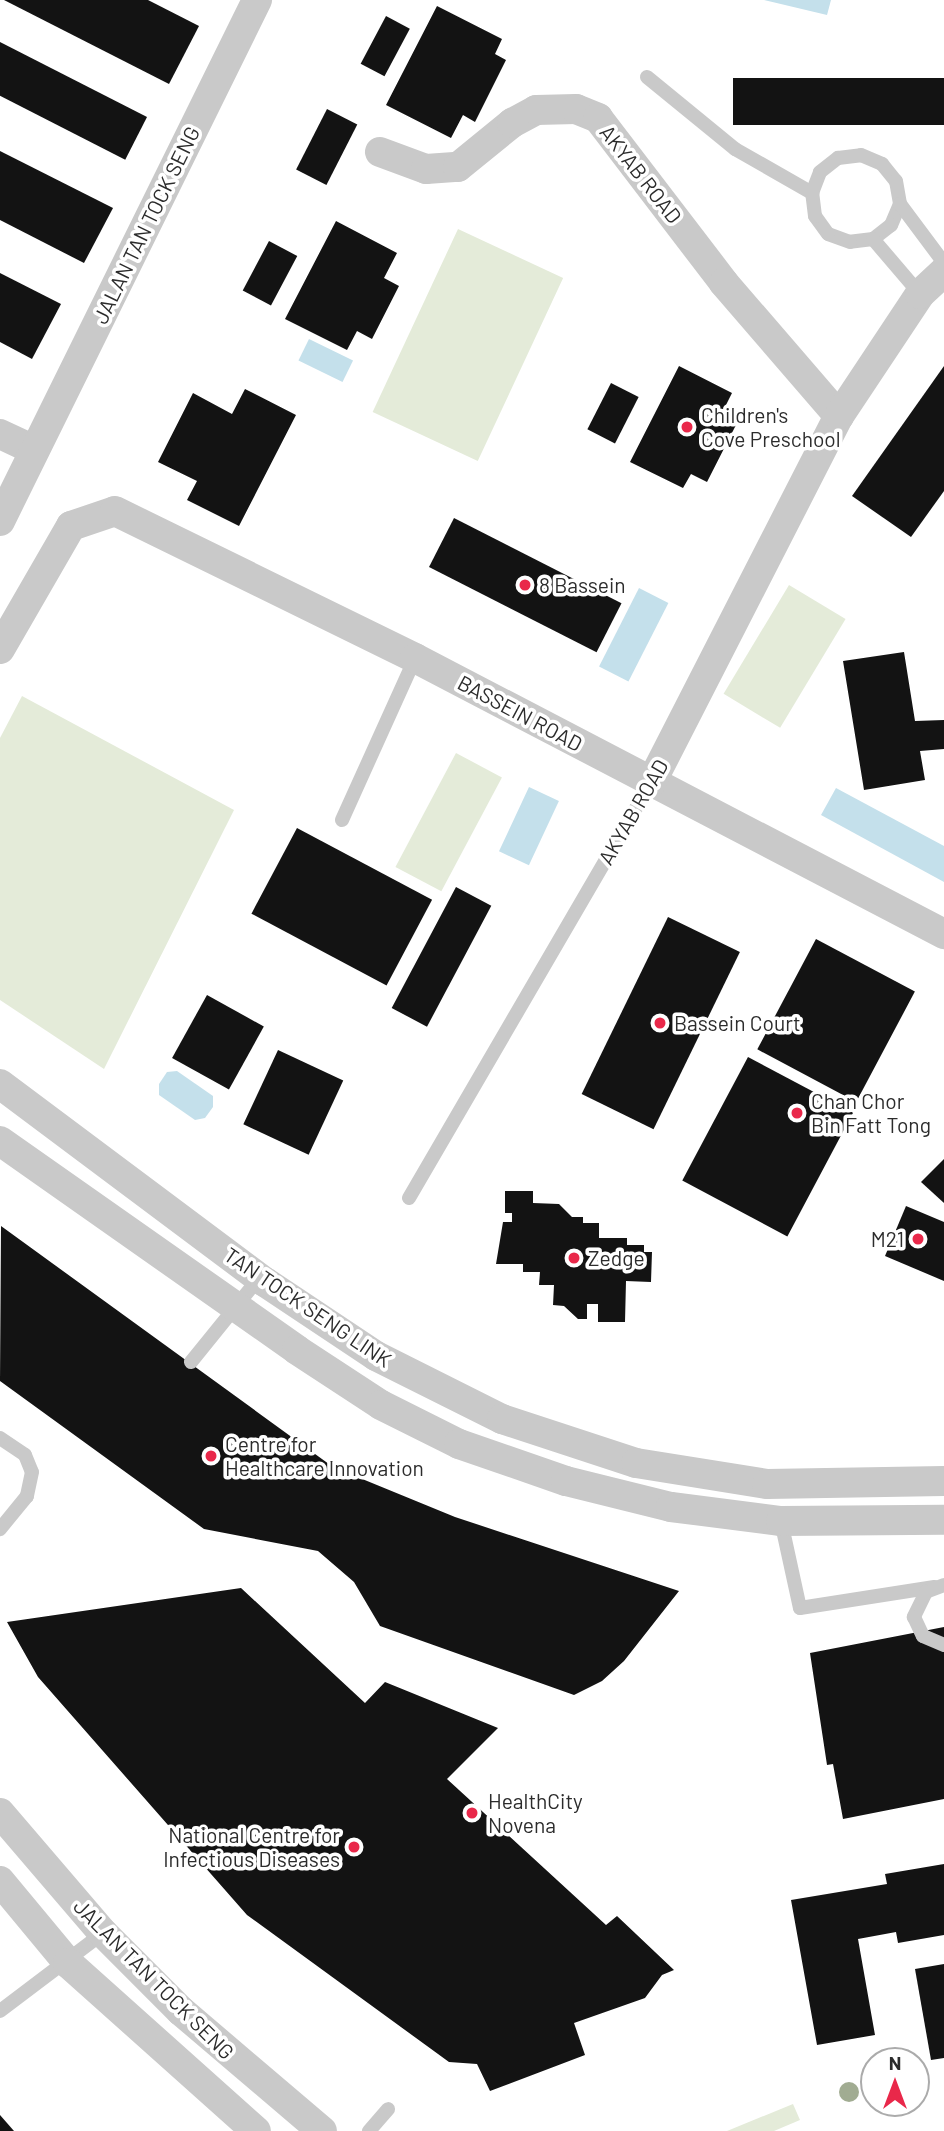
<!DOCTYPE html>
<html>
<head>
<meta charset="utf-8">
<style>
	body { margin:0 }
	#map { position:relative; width:944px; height:2131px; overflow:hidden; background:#fff; font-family:Barlow,sans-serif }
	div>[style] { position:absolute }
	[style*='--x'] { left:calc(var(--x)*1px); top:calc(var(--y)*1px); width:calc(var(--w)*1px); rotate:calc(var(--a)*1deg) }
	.green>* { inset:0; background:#e4ebd9; transform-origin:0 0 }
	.water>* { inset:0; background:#c4e0eb; transform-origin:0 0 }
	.building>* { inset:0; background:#131313; transform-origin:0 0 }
	.service>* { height:14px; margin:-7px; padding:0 7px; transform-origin:7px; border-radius:7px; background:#c9c9c9 }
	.minor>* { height:30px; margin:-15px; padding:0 15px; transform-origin:15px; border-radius:15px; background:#c9c9c9 }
	.trees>* { width:20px; height:20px; margin:-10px; border-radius:50%; background:#a1ac92 }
	.dots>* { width:19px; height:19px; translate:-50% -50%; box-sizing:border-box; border:4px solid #fff; border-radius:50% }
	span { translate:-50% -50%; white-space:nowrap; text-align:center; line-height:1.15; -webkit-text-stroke:7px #fff; paint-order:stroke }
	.street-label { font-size:21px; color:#2c2c2c }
	.poi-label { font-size:21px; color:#2c2c2c }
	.left { translate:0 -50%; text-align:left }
	.right { translate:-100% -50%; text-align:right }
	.north { position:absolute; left:860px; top:2047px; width:70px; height:70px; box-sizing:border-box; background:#fff; border:2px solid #ababab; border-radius:50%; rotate:0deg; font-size:19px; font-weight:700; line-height:28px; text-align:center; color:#2c2c2c }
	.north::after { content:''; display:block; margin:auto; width:24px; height:32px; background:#e9284a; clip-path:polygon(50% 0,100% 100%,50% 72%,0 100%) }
</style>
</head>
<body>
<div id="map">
	<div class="green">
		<div style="left:458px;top:229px;width:116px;height:202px;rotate:25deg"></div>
		<div style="left:789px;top:585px;width:66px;height:127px;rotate:31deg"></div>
		<div style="clip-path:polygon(22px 696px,234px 810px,104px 1069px,0 1000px,0 738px)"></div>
		<div style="left:456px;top:753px;width:52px;height:129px;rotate:28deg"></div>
		<div style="clip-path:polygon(793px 2104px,800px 2120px,774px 2131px,727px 2131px)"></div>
	</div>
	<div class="water">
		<div style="clip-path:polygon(764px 0,831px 0,827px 15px)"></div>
		<div style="left:309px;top:339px;width:49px;height:24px;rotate:26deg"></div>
		<div style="left:639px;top:588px;width:33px;height:88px;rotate:27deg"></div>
		<div style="left:529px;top:787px;width:33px;height:71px;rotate:25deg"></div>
		<div style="clip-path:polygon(836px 788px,944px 846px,944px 882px,821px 815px)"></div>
		<div style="clip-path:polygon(177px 1071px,213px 1096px,213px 1107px,205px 1118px,195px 1120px,159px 1095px,159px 1084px,167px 1072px)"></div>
	</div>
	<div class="building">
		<div style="clip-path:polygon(4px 0,148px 0,199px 26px,169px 84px)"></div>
		<div style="clip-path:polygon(437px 6px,502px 39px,495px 54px,506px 60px,475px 122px,463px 115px,451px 138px,386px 105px)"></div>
		<div style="left:386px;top:16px;width:27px;height:54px;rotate:28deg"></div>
		<div style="left:0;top:42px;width:165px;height:48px;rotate:27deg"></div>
		<div style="left:944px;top:78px;width:47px;height:211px;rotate:90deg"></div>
		<div style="left:327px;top:109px;width:34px;height:68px;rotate:27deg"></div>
		<div style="clip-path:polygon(0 151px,113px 208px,84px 263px,0 220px)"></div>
		<div style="clip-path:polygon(336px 221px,397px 253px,384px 278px,399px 286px,372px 339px,357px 331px,347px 350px,285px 319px)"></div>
		<div style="left:269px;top:241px;width:32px;height:56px;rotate:28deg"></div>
		<div style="clip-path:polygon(0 273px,61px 304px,32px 359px,0 342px)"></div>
		<div style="clip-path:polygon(679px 366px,732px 393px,721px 415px,737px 423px,707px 482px,691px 474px,683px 488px,630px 462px)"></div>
		<div style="clip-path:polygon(944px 366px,944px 491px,911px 537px,852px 496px)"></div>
		<div style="left:611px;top:383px;width:31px;height:52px;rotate:27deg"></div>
		<div style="clip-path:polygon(245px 389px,296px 415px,239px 526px,187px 500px,197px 481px,158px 462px,193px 393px,232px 414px)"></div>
		<div style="left:454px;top:518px;width:188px;height:55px;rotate:27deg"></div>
		<div style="clip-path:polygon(904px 652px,915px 721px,944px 720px,944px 749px,920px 751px,925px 780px,864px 790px,843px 661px)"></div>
		<div style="left:297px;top:828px;width:153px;height:97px;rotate:28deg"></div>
		<div style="left:456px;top:887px;width:40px;height:137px;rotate:28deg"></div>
		<div style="left:668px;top:917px;width:80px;height:197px;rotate:26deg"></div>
		<div style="left:816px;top:939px;width:112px;height:125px;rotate:28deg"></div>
		<div style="left:207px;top:995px;width:65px;height:72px;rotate:29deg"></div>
		<div style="left:278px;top:1050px;width:72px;height:82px;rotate:25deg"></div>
		<div style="left:748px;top:1057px;width:119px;height:140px;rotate:28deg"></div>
		<div style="clip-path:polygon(944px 1159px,944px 1203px,921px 1182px)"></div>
		<div style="clip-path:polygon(505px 1191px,533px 1191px,533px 1203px,559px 1204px,572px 1217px,583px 1217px,583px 1223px,599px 1223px,599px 1238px,627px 1238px,627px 1245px,644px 1245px,644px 1252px,652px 1252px,651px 1282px,626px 1281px,625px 1322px,598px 1322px,598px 1304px,587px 1304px,587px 1319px,578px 1319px,564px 1306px,553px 1305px,554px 1285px,539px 1285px,540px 1272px,523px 1272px,523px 1264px,496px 1264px,503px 1222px,512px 1222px,512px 1213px,505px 1213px)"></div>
		<div style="clip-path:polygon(906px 1206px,944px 1222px,944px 1281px,885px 1256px)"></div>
		<div style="clip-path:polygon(1px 1226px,333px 1467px,455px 1517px,679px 1591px,624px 1661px,602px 1681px,574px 1695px,380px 1626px,354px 1582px,318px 1551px,204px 1529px,0 1381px)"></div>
		<div style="clip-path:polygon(241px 1588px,365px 1703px,385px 1682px,498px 1728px,447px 1779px,606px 1925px,617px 1916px,674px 1970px,662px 1975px,645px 1998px,574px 2023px,585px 2055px,490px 2091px,477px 2064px,449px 2062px,247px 1915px,38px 1677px,7px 1622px)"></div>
		<div style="clip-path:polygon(944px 1627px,944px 1799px,843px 1819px,833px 1764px,827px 1765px,810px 1653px)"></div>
		<div style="clip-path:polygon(944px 1864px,944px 1935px,898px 1943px,896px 1932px,858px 1939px,875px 2035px,817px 2045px,791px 1900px,887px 1884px,885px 1874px)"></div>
		<div style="clip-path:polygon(944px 1964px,944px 2058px,931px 2060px,915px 1969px)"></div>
		<div style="clip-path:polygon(0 2115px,14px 2131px,0 2131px)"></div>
	</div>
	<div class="service">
		<div style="--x:647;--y:77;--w:114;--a:39.3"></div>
		<div style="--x:735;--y:149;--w:89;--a:29.7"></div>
		<div style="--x:900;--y:204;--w:23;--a:113"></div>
		<div style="--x:891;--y:225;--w:23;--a:142"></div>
		<div style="--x:873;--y:239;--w:23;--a:173"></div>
		<div style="--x:850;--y:242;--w:23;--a:-160"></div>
		<div style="--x:828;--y:234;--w:22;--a:-126"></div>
		<div style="--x:815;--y:216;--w:23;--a:-97"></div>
		<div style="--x:812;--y:193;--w:22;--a:-69"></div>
		<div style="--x:820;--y:172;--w:23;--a:-38"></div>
		<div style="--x:838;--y:158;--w:23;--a:-7"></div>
		<div style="--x:861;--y:155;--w:23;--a:23"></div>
		<div style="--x:882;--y:164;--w:22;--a:51"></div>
		<div style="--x:896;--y:181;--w:23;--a:80"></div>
		<div style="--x:900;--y:204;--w:74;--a:53.3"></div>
		<div style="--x:873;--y:239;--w:72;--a:49.5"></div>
		<div style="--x:342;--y:820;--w:178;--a:-65.7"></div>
		<div style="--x:409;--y:1198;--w:480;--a:-59.8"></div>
		<div style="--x:191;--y:1362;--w:108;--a:-51"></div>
		<div style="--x:0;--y:1438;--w:30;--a:34"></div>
		<div style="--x:25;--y:1455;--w:18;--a:68"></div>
		<div style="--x:32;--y:1472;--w:25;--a:102"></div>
		<div style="--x:27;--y:1496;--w:43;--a:129.3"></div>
		<div style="--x:781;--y:1521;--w:89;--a:77.7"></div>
		<div style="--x:800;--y:1608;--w:136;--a:-8.9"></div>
		<div style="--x:944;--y:1585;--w:19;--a:159"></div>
		<div style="--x:926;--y:1592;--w:28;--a:116"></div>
		<div style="--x:914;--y:1617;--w:21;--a:65"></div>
		<div style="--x:923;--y:1636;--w:23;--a:23"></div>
		<div style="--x:0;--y:2011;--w:129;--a:-37.1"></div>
		<div style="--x:369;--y:2131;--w:29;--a:-49"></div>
	</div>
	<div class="minor">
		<div style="--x:380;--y:152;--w:49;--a:20.3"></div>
		<div style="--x:426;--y:169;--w:32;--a:-4"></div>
		<div style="--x:458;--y:167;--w:70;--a:-39.2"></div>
		<div style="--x:512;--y:123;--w:27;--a:-28"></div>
		<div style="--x:536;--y:110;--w:40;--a:-1.4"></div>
		<div style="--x:576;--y:109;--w:24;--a:22"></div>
		<div style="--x:598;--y:118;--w:208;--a:52.6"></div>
		<div style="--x:724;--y:283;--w:176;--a:49.2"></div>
		<div style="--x:0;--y:434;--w:38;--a:25"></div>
		<div style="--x:0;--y:521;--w:581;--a:-63.74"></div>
		<div style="--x:0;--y:649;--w:142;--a:-60"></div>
		<div style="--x:71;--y:526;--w:46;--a:-18.8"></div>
		<div style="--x:115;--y:511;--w:334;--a:26.1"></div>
		<div style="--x:415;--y:658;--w:597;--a:27.55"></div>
		<div style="--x:651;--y:783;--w:412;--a:-62.9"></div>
		<div style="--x:839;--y:416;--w:146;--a:-56.4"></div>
		<div style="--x:920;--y:294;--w:33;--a:-43"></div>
		<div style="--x:0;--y:1084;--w:331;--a:36.8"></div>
		<div style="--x:265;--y:1282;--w:133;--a:33.7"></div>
		<div style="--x:376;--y:1356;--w:141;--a:26.6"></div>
		<div style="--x:502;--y:1419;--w:141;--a:18.2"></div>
		<div style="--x:636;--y:1463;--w:133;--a:9.1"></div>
		<div style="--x:767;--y:1484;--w:177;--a:-1"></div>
		<div style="--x:0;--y:1141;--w:363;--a:35.1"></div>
		<div style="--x:297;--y:1350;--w:100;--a:33.2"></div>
		<div style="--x:381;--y:1405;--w:87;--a:26.6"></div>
		<div style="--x:459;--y:1444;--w:113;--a:19.1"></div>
		<div style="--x:566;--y:1481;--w:108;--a:13.9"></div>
		<div style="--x:671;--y:1507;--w:111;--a:7.3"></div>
		<div style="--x:781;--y:1521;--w:163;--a:-0.4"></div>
		<div style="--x:0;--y:1813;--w:158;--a:49.4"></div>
		<div style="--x:103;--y:1933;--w:110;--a:45"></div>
		<div style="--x:181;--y:2011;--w:185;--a:40.4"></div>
		<div style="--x:0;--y:1881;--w:107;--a:50.3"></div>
		<div style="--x:68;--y:1963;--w:252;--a:41.8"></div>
	</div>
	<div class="trees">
		<div style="left:849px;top:2092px"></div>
	</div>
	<div class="dots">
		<div style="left:687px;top:427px;background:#e9284a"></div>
		<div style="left:525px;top:585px;background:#e9284a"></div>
		<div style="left:660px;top:1023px;background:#e9284a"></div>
		<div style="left:797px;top:1113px;background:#e9284a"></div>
		<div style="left:918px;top:1239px;background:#e9284a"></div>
		<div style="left:574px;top:1258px;background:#e9284a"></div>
		<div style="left:211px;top:1456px;background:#e9284a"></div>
		<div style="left:472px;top:1813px;background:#e9284a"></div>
		<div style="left:354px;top:1847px;background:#e9284a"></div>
	</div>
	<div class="street-label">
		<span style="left:641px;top:174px;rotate:52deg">AKYAB ROAD</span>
		<span style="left:146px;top:225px;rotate:-64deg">JALAN TAN TOCK SENG</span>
		<span style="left:520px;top:713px;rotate:28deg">BASSEIN ROAD</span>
		<span style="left:633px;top:812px;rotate:-60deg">AKYAB ROAD</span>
		<span style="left:308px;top:1307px;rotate:34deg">TAN TOCK SENG LINK</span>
		<span style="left:154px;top:1979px;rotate:45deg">JALAN TAN TOCK SENG</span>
	</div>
	<div class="poi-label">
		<span class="left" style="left:701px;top:427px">Children's<br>Cove Preschool</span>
		<span class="left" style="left:539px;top:585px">8 Bassein</span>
		<span class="left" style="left:674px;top:1023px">Bassein Court</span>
		<span class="left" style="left:811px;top:1113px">Chan Chor<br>Bin Fatt Tong</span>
		<span class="right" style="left:904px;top:1239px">M21</span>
		<span class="left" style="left:588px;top:1258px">Zedge</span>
		<span class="left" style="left:225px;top:1456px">Centre for<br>Healthcare Innovation</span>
		<span class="left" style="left:488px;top:1813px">HealthCity<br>Novena</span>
		<span class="right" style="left:340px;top:1847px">National Centre for<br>Infectious Diseases</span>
	</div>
	<div class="north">N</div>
</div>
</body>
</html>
